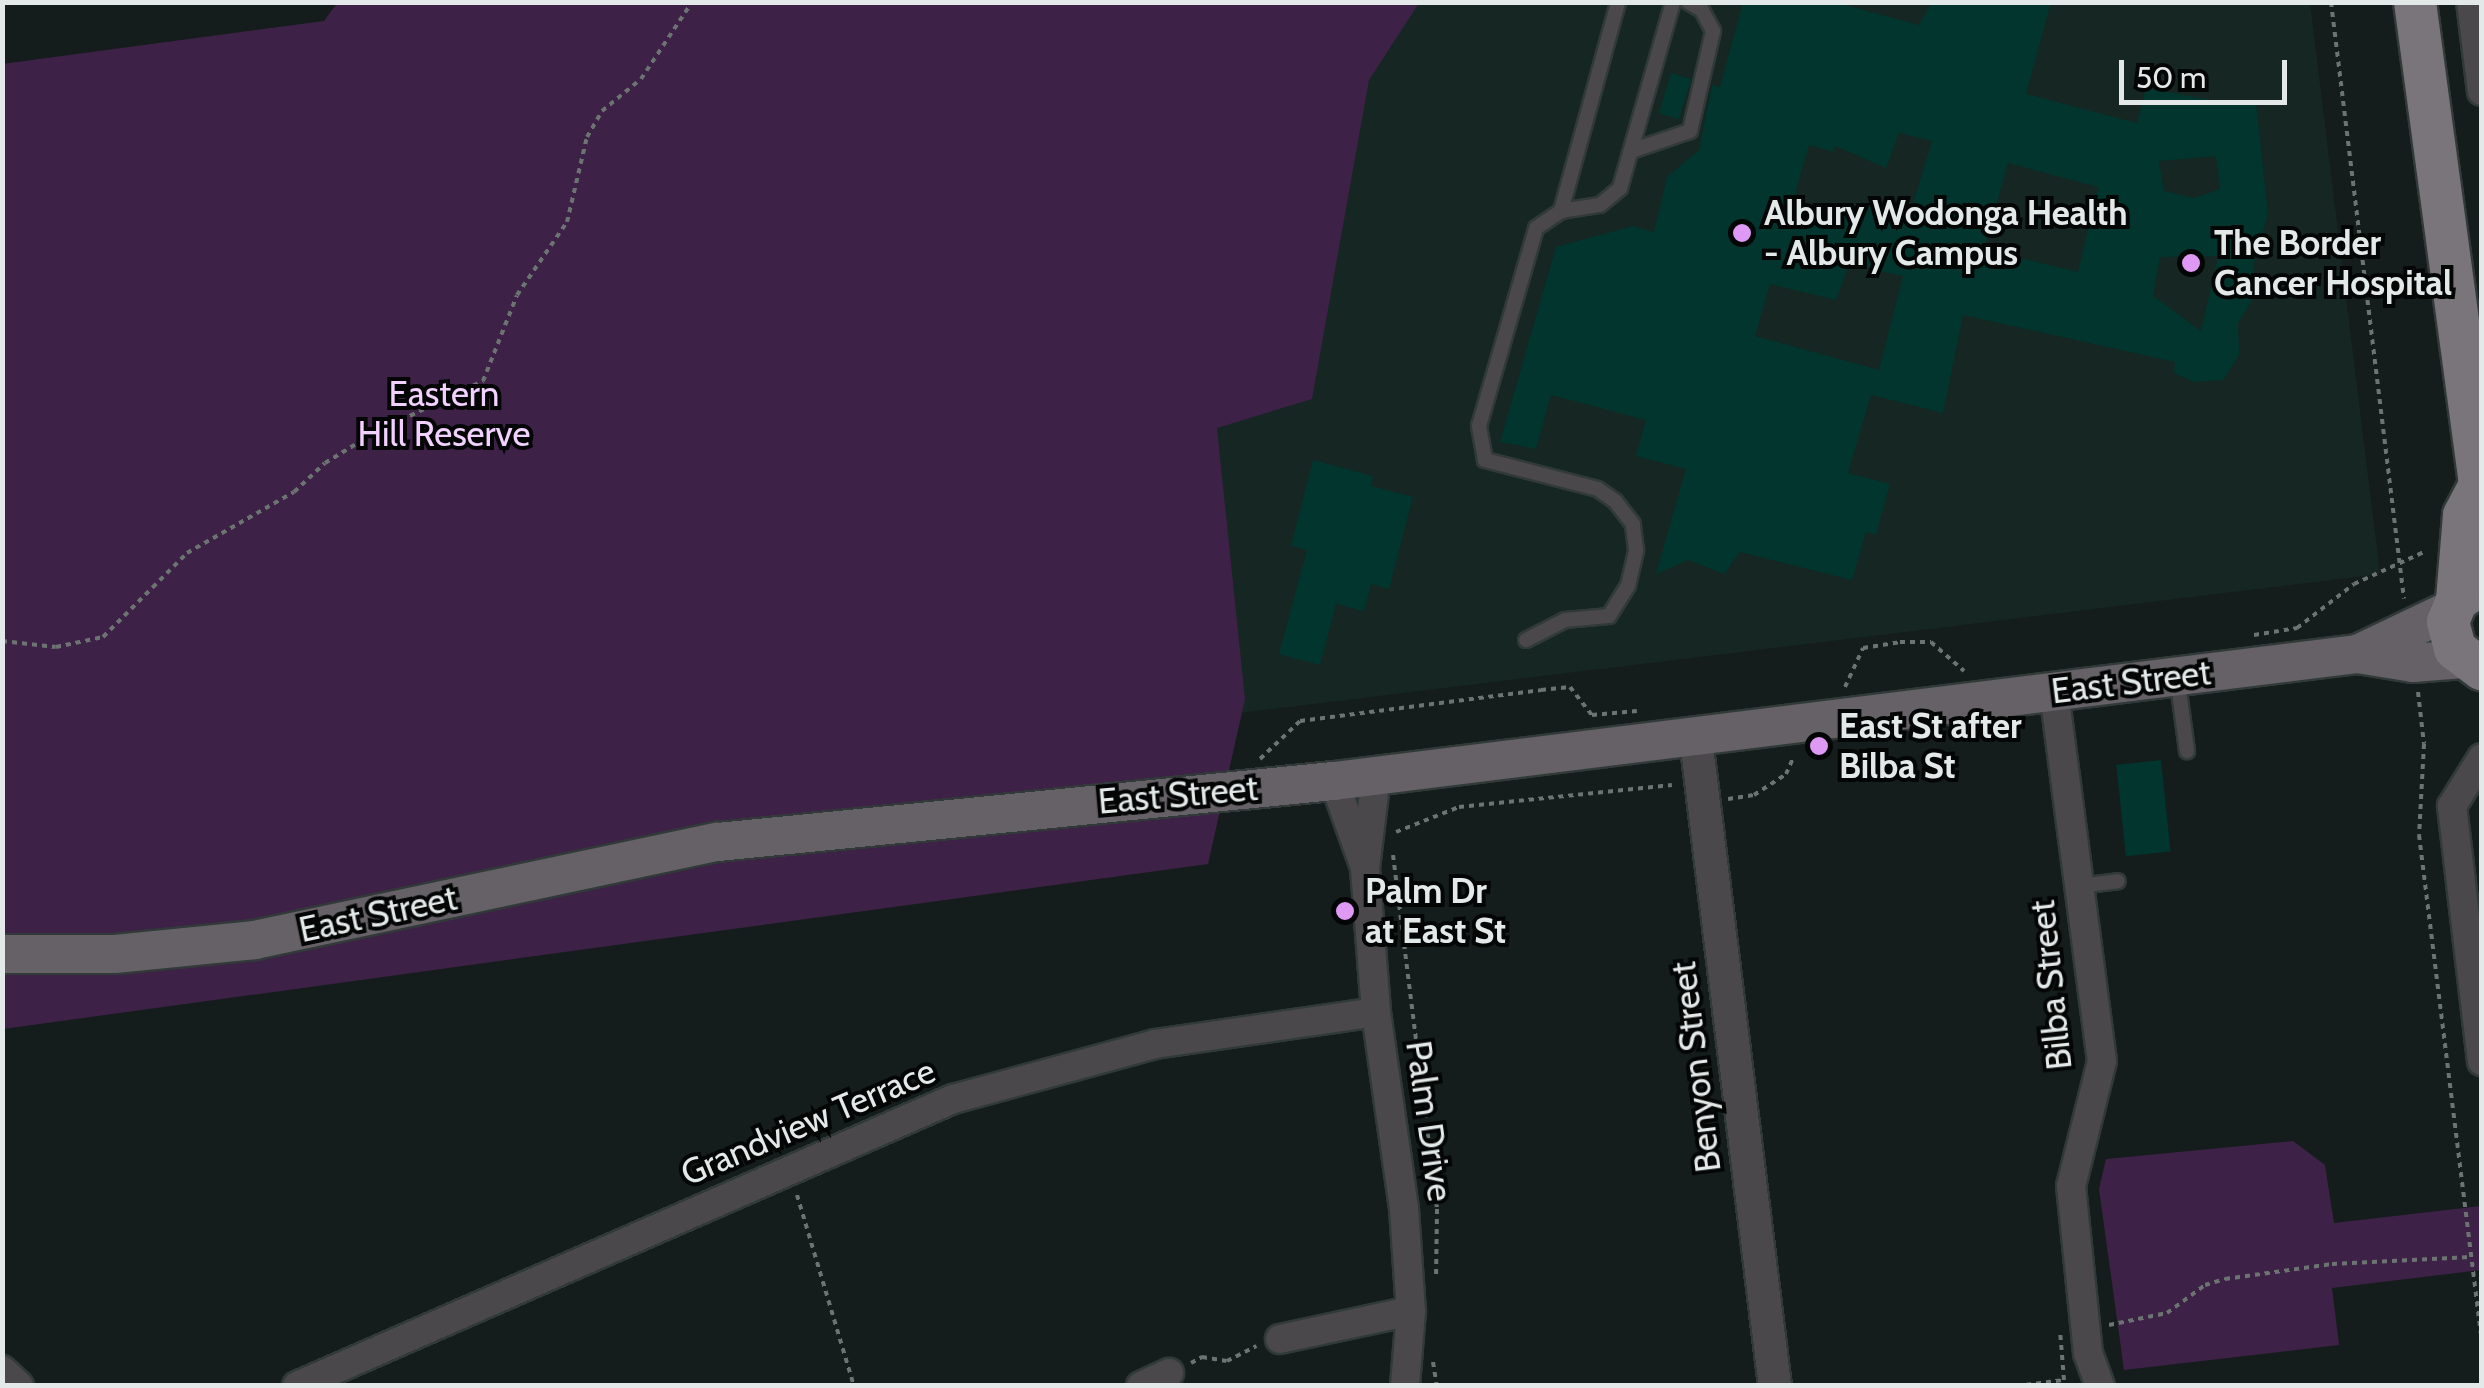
<!DOCTYPE html>
<html>
<head>
<meta charset="utf-8">
<style>
	body { margin:0 }
	#map { position:relative; width:2484px; height:1388px; overflow:hidden; background:#141d1b; font-family:Cabin,sans-serif }
	div>[style] { position:absolute }
	[style*='--x'] { left:calc(var(--x)*1px); top:calc(var(--y)*1px); width:calc(var(--w)*1px); rotate:calc(var(--a)*1deg) }
	.built>* { inset:0; background:#152623 }
	.green>* { inset:0; background:#3e2147 }
	.building>* { inset:0; background:#01352d; transform-origin:0 0 }
	.path>* { height:4px; margin-top:-2px; transform-origin:0; background:repeating-linear-gradient(90deg,#6c7472 0 5px,transparent 0 10px) }
	.roads { filter:drop-shadow(2px 0 #313a38) drop-shadow(-2px 0 #313a38) drop-shadow(0 2px #313a38) drop-shadow(0 -2px #313a38) }
	.service>* { height:14px; margin:-7px; padding:0 7px; transform-origin:7px; border-radius:7px; background:#4a484b }
	.minor>* { height:28px; margin:-14px; padding:0 14px; transform-origin:14px; border-radius:14px; background:#4a484b }
	.tertiary>* { height:32px; margin:-16px; padding:0 16px; transform-origin:16px; border-radius:16px; background:#4a484b }
	.secondary>* { height:38px; margin:-19px; padding:0 19px; transform-origin:19px; border-radius:19px; background:#656166 }
	.primary>* { height:42px; margin:-21px; padding:0 21px; transform-origin:21px; border-radius:21px; background:#7a757b }
	.dots>* { width:28px; height:28px; translate:-50% -50%; box-sizing:border-box; border:5px solid #040606; border-radius:50% }
	span { translate:-50% -50%; white-space:nowrap; text-align:center; line-height:1.15; -webkit-text-stroke:8px #040606; paint-order:stroke }
	.poi-label { font-size:35px; color:#e3e9e8; font-weight:700 }
	.left { translate:0 -50%; text-align:left }
	.park-label { font-size:35px; color:#f2d1fe }
	.street-label { font-size:35px; color:#e3e9e8 }
	.frame { position:absolute; inset:0; border:5px solid #e3e9e8; pointer-events:none }
	.scale { position:absolute; left:2119px; top:60px; width:168px; height:45px; box-sizing:border-box; border:5px solid #e3e9e8; border-top:0; padding-left:12px; font-size:30px; line-height:35px; white-space:nowrap; color:#e3e9e8; -webkit-text-stroke:8px #040606; paint-order:stroke }
</style>
</head>
<body>
<div id="map">
	<div class="built">
		<div style="clip-path:polygon(1298px 2px,2310px 3px,2380px 574px,1207px 717px,1118px 25px)"></div>
	</div>
	<div class="green">
		<div style="clip-path:polygon(338px 2px,1419px 3px,1369px 80px,1312px 399px,1217px 428px,1245px 699px,1208px 864px,3px 1029px,2px 64px,324px 21px)"></div>
		<div style="clip-path:polygon(2293px 1141px,2325px 1165px,2334px 1223px,2481px 1206px,2481px 1270px,2332px 1288px,2339px 1345px,2124px 1370px,2099px 1189px,2106px 1159px)"></div>
	</div>
	<div class="building">
		<div style="clip-path:polygon(evenodd,1743px 2px,1834px 2px,1919px 25px,1932px 2px,2051px 2px,2026px 94px,2137px 123px,2146px 88px,2232px 104px,2256px 102px,2268px 214px,2253px 266px,2255px 295px,2238px 323px,2239px 355px,2223px 380px,2194px 382px,2174px 373px,2175px 362px,1963px 315px,1943px 413px,1871px 395px,1848px 473px,1890px 484px,1876px 535px,1866px 532px,1852px 580px,1740px 552px,1724px 574px,1688px 560px,1656px 574px,1686px 469px,1636px 456px,1646px 420px,1551px 395px,1536px 449px,1500px 442px,1556px 247px,1633px 226px,1654px 232px,1667px 177px,1699px 150px,1712px 85px,1720px 87px,1743px 2px,1899px 133px,1932px 141px,1908px 220px,1858px 202px,1852px 216px,1793px 201px,1809px 145px,1834px 152px,1835px 146px,1886px 168px,1899px 133px,1743px 2px,2216px 156px,2220px 189px,2194px 198px,2164px 191px,2159px 161px,2216px 156px,1743px 2px,2008px 163px,2098px 187px,2078px 272px,1984px 249px,2008px 163px,1743px 2px,2218px 256px,2201px 331px,2153px 296px,2160px 257px,2218px 256px,1743px 2px,1849px 265px,1903px 276px,1879px 370px,1755px 336px,1770px 284px,1836px 300px,1849px 265px)"></div>
		<div style="left:1671px;top:73px;width:21px;height:42px;rotate:17deg"></div>
		<div style="clip-path:polygon(1313px 460px,1373px 476px,1371px 486px,1413px 497px,1389px 589px,1371px 584px,1364px 611px,1336px 604px,1320px 665px,1279px 654px,1307px 550px,1291px 546px)"></div>
		<div style="left:2161px;top:760px;width:92px;height:45px;rotate:84deg"></div>
	</div>
	<div class="path">
		<div style="--x:2331;--y:2;--w:601;--a:83.03"></div>
		<div style="--x:2254;--y:635;--w:44;--a:-9.2"></div>
		<div style="--x:2297;--y:628;--w:72;--a:-37.7"></div>
		<div style="--x:2354;--y:584;--w:79;--a:-24.6"></div>
		<div style="--x:2;--y:641;--w:54;--a:6.3"></div>
		<div style="--x:56;--y:647;--w:48;--a:-12"></div>
		<div style="--x:103;--y:637;--w:119;--a:-45"></div>
		<div style="--x:187;--y:553;--w:123;--a:-29.7"></div>
		<div style="--x:294;--y:492;--w:42;--a:-43.1"></div>
		<div style="--x:325;--y:463;--w:57;--a:-31.5"></div>
		<div style="--x:374;--y:433;--w:121;--a:-25.5"></div>
		<div style="--x:483;--y:381;--w:92;--a:-68.4"></div>
		<div style="--x:517;--y:295;--w:88;--a:-55.6"></div>
		<div style="--x:567;--y:222;--w:87;--a:-76.8"></div>
		<div style="--x:587;--y:137;--w:30;--a:-60"></div>
		<div style="--x:602;--y:111;--w:50;--a:-39.4"></div>
		<div style="--x:641;--y:79;--w:92;--a:-56.5"></div>
		<div style="--x:1845;--y:687;--w:43;--a:-65.2"></div>
		<div style="--x:1863;--y:648;--w:37;--a:-9"></div>
		<div style="--x:1900;--y:642;--w:31;--a:0"></div>
		<div style="--x:1931;--y:642;--w:44;--a:41.3"></div>
		<div style="--x:2418;--y:692;--w:52;--a:83.4"></div>
		<div style="--x:2424;--y:744;--w:91;--a:93.1"></div>
		<div style="--x:2419;--y:835;--w:512;--a:82.93"></div>
		<div style="--x:1260;--y:759;--w:55;--a:-43.5"></div>
		<div style="--x:1300;--y:721;--w:243;--a:-7.3"></div>
		<div style="--x:1541;--y:690;--w:29;--a:-6"></div>
		<div style="--x:1570;--y:687;--w:36;--a:52"></div>
		<div style="--x:1592;--y:715;--w:45;--a:-5.1"></div>
		<div style="--x:1728;--y:799;--w:26;--a:-9"></div>
		<div style="--x:1754;--y:795;--w:38;--a:-33"></div>
		<div style="--x:1786;--y:774;--w:20;--a:-66"></div>
		<div style="--x:1396;--y:832;--w:68;--a:-21.6"></div>
		<div style="--x:1459;--y:807;--w:214;--a:-5.9"></div>
		<div style="--x:1393;--y:855;--w:357;--a:82.9"></div>
		<div style="--x:1437;--y:1209;--w:69;--a:90.8"></div>
		<div style="--x:797;--y:1195;--w:199;--a:73.4"></div>
		<div style="--x:2109;--y:1325;--w:59;--a:-11.7"></div>
		<div style="--x:2167;--y:1313;--w:47;--a:-36.4"></div>
		<div style="--x:2205;--y:1285;--w:21;--a:-17"></div>
		<div style="--x:2225;--y:1279;--w:108;--a:-8"></div>
		<div style="--x:2332;--y:1264;--w:139;--a:-2.9"></div>
		<div style="--x:1433;--y:1362;--w:24;--a:81"></div>
		<div style="--x:1191;--y:1363;--w:13;--a:-29"></div>
		<div style="--x:1202;--y:1357;--w:25;--a:9"></div>
		<div style="--x:1227;--y:1361;--w:33;--a:-27"></div>
		<div style="--x:2016;--y:1386;--w:48;--a:-7.1"></div>
		<div style="--x:2064;--y:1380;--w:50;--a:-94.6"></div>
	</div>
	<div class="roads">
		<div class="service">
			<div style="--x:1631;--y:151;--w:62;--a:-18.7"></div>
			<div style="--x:1690;--y:131;--w:103;--a:-77"></div>
			<div style="--x:1713;--y:31;--w:24;--a:-118"></div>
			<div style="--x:1702;--y:10;--w:16;--a:-150"></div>
			<div style="--x:1561;--y:211;--w:39;--a:-9"></div>
			<div style="--x:1600;--y:205;--w:26;--a:-40"></div>
			<div style="--x:1620;--y:188;--w:193;--a:-74.1"></div>
			<div style="--x:1526;--y:640;--w:44;--a:-27.1"></div>
			<div style="--x:1565;--y:620;--w:44;--a:-5.2"></div>
			<div style="--x:1609;--y:616;--w:36;--a:-58"></div>
			<div style="--x:1628;--y:586;--w:37;--a:-77"></div>
			<div style="--x:1636;--y:550;--w:26;--a:-97"></div>
			<div style="--x:1633;--y:524;--w:29;--a:-128"></div>
			<div style="--x:1615;--y:501;--w:21;--a:-145"></div>
			<div style="--x:1598;--y:489;--w:117;--a:-165.6"></div>
			<div style="--x:1485;--y:460;--w:35;--a:-100"></div>
			<div style="--x:1479;--y:426;--w:206;--a:-73.9"></div>
			<div style="--x:1536;--y:228;--w:30;--a:-34"></div>
			<div style="--x:1561;--y:211;--w:217;--a:-74.7"></div>
			<div style="--x:2177;--y:676;--w:76;--a:82.4"></div>
			<div style="--x:2079;--y:886;--w:39;--a:-7"></div>
		</div>
		<div class="minor">
			<div style="--x:2471;--y:2;--w:90;--a:83"></div>
			<div style="--x:2054;--y:692;--w:372;--a:82.6"></div>
			<div style="--x:2102;--y:1061;--w:129;--a:103.9"></div>
			<div style="--x:2071;--y:1186;--w:168;--a:84.2"></div>
			<div style="--x:2088;--y:1353;--w:35;--a:70"></div>
			<div style="--x:2482;--y:758;--w:57;--a:122"></div>
			<div style="--x:2452;--y:806;--w:257;--a:83.3"></div>
			<div style="--x:1376;--y:776;--w:93;--a:96.8"></div>
			<div style="--x:1365;--y:868;--w:144;--a:85.6"></div>
			<div style="--x:1376;--y:1012;--w:199;--a:81.9"></div>
			<div style="--x:1404;--y:1209;--w:102;--a:86.1"></div>
			<div style="--x:1411;--y:1311;--w:75;--a:94.6"></div>
			<div style="--x:1334;--y:781;--w:86;--a:70.3"></div>
			<div style="--x:1280;--y:1339;--w:134;--a:-12.1"></div>
			<div style="--x:2;--y:1370;--w:23;--a:43"></div>
			<div style="--x:297;--y:1386;--w:716;--a:-23.63"></div>
			<div style="--x:953;--y:1099;--w:209;--a:-15.2"></div>
			<div style="--x:1155;--y:1044;--w:223;--a:-8.2"></div>
			<div style="--x:1141;--y:1386;--w:31;--a:-25"></div>
		</div>
		<div class="tertiary">
			<div style="--x:1696;--y:739;--w:652;--a:83.04"></div>
		</div>
		<div class="secondary">
			<div style="--x:2358;--y:654;--w:104;--a:-25.6"></div>
			<div style="--x:2;--y:954;--w:113;--a:0"></div>
			<div style="--x:115;--y:954;--w:141;--a:-5.7"></div>
			<div style="--x:255;--y:940;--w:473;--a:-12"></div>
			<div style="--x:718;--y:842;--w:619;--a:-5.66"></div>
			<div style="--x:1334;--y:781;--w:1032;--a:-7.07"></div>
			<div style="--x:2358;--y:654;--w:56;--a:9.3"></div>
			<div style="--x:2413;--y:663;--w:50;--a:-4.6"></div>
		</div>
		<div class="primary">
			<div style="--x:2415;--y:2;--w:501;--a:82.32"></div>
			<div style="--x:2482;--y:584;--w:30;--a:147"></div>
			<div style="--x:2457;--y:600;--w:24;--a:112"></div>
			<div style="--x:2448;--y:622;--w:28;--a:75"></div>
			<div style="--x:2455;--y:649;--w:34;--a:37"></div>
			<div style="--x:2457;--y:600;--w:85;--a:-85.3"></div>
			<div style="--x:2464;--y:515;--w:27;--a:-62"></div>
		</div>
	</div>
	<div class="dots">
		<div style="left:1742px;top:233px;background:#dd99f3"></div>
		<div style="left:2191px;top:263px;background:#dd99f3"></div>
		<div style="left:1819px;top:746px;background:#dd99f3"></div>
		<div style="left:1345px;top:911px;background:#dd99f3"></div>
	</div>
	<div class="poi-label">
		<span class="left" style="left:1764px;top:233px">Albury Wodonga Health<br>- Albury Campus</span>
		<span class="left" style="left:2214px;top:263px">The Border<br>Cancer Hospital</span>
		<span class="left" style="left:1839px;top:746px">East St after<br>Bilba St</span>
		<span class="left" style="left:1365px;top:911px">Palm Dr<br>at East St</span>
	</div>
	<div class="park-label">
		<span style="left:444px;top:414px">Eastern<br>Hill Reserve</span>
	</div>
	<div class="street-label">
		<span style="left:2131px;top:682px;rotate:-7deg">East Street</span>
		<span style="left:1178px;top:795px;rotate:-5deg">East Street</span>
		<span style="left:378px;top:914px;rotate:-12deg">East Street</span>
		<span style="left:2051px;top:985px;rotate:-96deg">Bilba Street</span>
		<span style="left:1696px;top:1067px;rotate:-97deg">Benyon Street</span>
		<span style="left:1429px;top:1121px;rotate:82deg">Palm Drive</span>
		<span style="left:808px;top:1122px;rotate:-23deg">Grandview Terrace</span>
	</div>
	<div class="frame"></div>
	<div class="scale">50 m</div>
</div>
</body>
</html>
